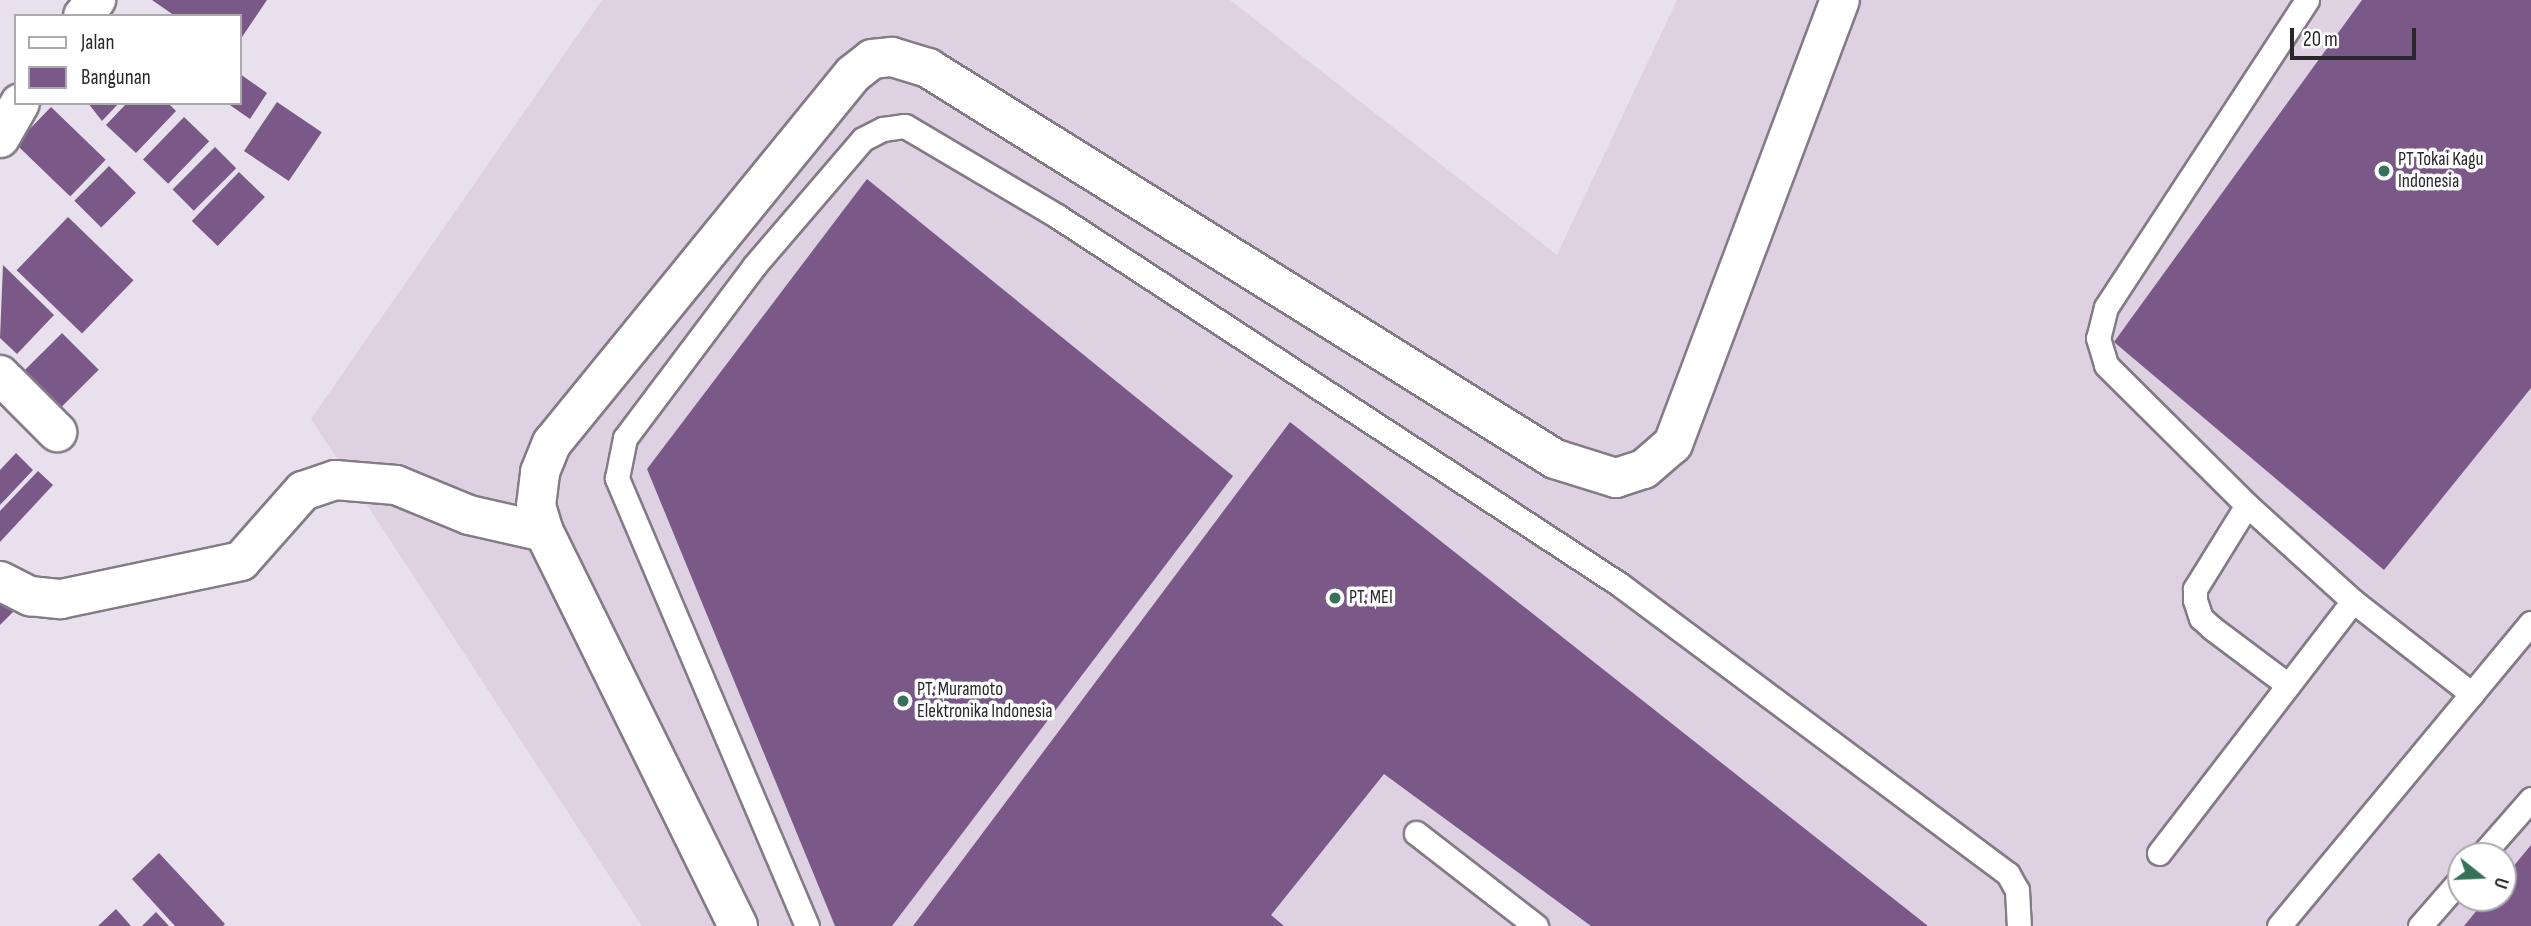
<!DOCTYPE html>
<html>
<head>
<meta charset="utf-8">
<style>
	body { margin:0 }
	#map { position:relative; width:2531px; height:926px; overflow:hidden; background:#e9e0ed; font-family:"Sofia Sans Condensed",sans-serif }
	div>[style] { position:absolute }
	[style*='--x'] { left:calc(var(--x)*1px); top:calc(var(--y)*1px); width:calc(var(--w)*1px); rotate:calc(var(--a)*1deg) }
	.built>* { inset:0; background:#ded1e2 }
	.building>* { inset:0; background:#7a5887; transform-origin:0 0 }
	.roads { filter:drop-shadow(2px 0 #837b86) drop-shadow(-2px 0 #837b86) drop-shadow(0 2px #837b86) drop-shadow(0 -2px #837b86) }
	.lane>* { height:23px; margin:-11.5px; padding:0 11.5px; transform-origin:11.5px; border-radius:11.5px; background:#fff }
	.street>* { height:38px; margin:-19px; padding:0 19px; transform-origin:19px; border-radius:19px; background:#fff }
	.dots>* { width:19px; height:19px; translate:-50% -50%; box-sizing:border-box; border:4px solid #fff; border-radius:50% }
	span { translate:-50% -50%; white-space:nowrap; text-align:center; line-height:1.15; -webkit-text-stroke:7px #fff; paint-order:stroke }
	.poi-label { font-size:19px; color:#2a272c }
	.left { translate:0 -50%; text-align:left }
	.legend { position:absolute; left:14px; top:14px; width:228px; height:91px; box-sizing:border-box; background:#fff; border:2px solid #aaa9ab; margin:0; padding:9px 12px; list-style:none; font-size:21px; color:#2a272c }
	.legend li { display:flex; align-items:center; gap:14px; height:35px }
	.legend b { width:35px; border:2px solid #aaa9ab }
	.north { position:absolute; left:2447px; top:842px; width:70px; height:70px; box-sizing:border-box; background:#fff; border:2px solid #aaa9ab; border-radius:50%; rotate:108deg; font-size:19px; font-weight:700; line-height:28px; text-align:center; color:#2a272c }
	.north::after { content:''; display:block; margin:auto; width:24px; height:32px; background:#37715b; clip-path:polygon(50% 0,100% 100%,50% 72%,0 100%) }
	.scale { position:absolute; left:2290px; top:28px; width:126px; height:32px; box-sizing:border-box; border:4px solid #2a272c; border-top:0; padding-left:9px; font-size:21px; line-height:24px; white-space:nowrap; color:#2a272c; -webkit-text-stroke:5px #fff; paint-order:stroke }
</style>
</head>
<body>
<div id="map">
	<div class="built">
		<div style="clip-path:polygon(evenodd,602px 0,1230px 0,1557px 255px,1677px 0,2531px 0,2531px 926px,642px 926px,311px 419px,602px 0,2461px 856px,2503px 856px,2503px 898px,2461px 898px,2461px 856px)"></div>
	</div>
	<div class="building">
		<div style="clip-path:polygon(152px 0,267px 0,240px 40px,240px 16px,175px 16px)"></div>
		<div style="clip-path:polygon(2362px 0,2531px 0,2531px 388px,2384px 570px,2114px 342px)"></div>
		<div style="clip-path:polygon(240px 74px,267px 93px,250px 119px,227px 103px,240px 103px)"></div>
		<div style="left:277px;top:102px;width:54px;height:59px;rotate:34deg"></div>
		<div style="clip-path:polygon(88px 103px,119px 103px,102px 121px)"></div>
		<div style="clip-path:polygon(127px 103px,168px 103px,176px 111px,136px 153px,106px 125px)"></div>
		<div style="left:51px;top:107px;width:76px;height:51px;rotate:44deg"></div>
		<div style="left:184px;top:117px;width:35px;height:59px;rotate:44deg"></div>
		<div style="left:215px;top:147px;width:30px;height:60px;rotate:45deg"></div>
		<div style="left:109px;top:166px;width:38px;height:49px;rotate:45deg"></div>
		<div style="left:239px;top:172px;width:36px;height:68px;rotate:44deg"></div>
		<div style="clip-path:polygon(867px 179px,1233px 476px,892px 926px,835px 926px,647px 469px)"></div>
		<div style="left:68px;top:217px;width:91px;height:74px;rotate:44deg"></div>
		<div style="clip-path:polygon(3px 265px,54px 315px,17px 354px,0 338px)"></div>
		<div style="left:62px;top:333px;width:52px;height:57px;rotate:45deg"></div>
		<div style="clip-path:polygon(1290px 422px,1928px 926px,1591px 926px,1384px 774px,1271px 915px,1284px 926px,913px 926px)"></div>
		<div style="clip-path:polygon(16px 453px,33px 470px,0 505px,0 470px)"></div>
		<div style="clip-path:polygon(38px 471px,53px 485px,0 542px,0 511px)"></div>
		<div style="clip-path:polygon(0 593px,16px 609px,0 625px)"></div>
		<div style="clip-path:polygon(2531px 845px,2531px 926px,2464px 926px,2487px 898px,2503px 898px,2503px 879px)"></div>
		<div style="clip-path:polygon(159px 853px,225px 924px,223px 926px,175px 926px,132px 879px)"></div>
		<div style="clip-path:polygon(116px 909px,131px 926px,98px 926px)"></div>
		<div style="clip-path:polygon(156px 912px,169px 926px,142px 926px)"></div>
	</div>
	<div class="roads">
		<div class="lane">
			<div style="--x:2307;--y:0;--w:367;--a:123.2"></div>
			<div style="--x:2106;--y:307;--w:32;--a:104"></div>
			<div style="--x:2098;--y:338;--w:28;--a:73"></div>
			<div style="--x:2106;--y:365;--w:199;--a:44.8"></div>
			<div style="--x:2247;--y:505;--w:143;--a:42.2"></div>
			<div style="--x:2353;--y:601;--w:151;--a:38"></div>
			<div style="--x:2247;--y:505;--w:99;--a:121.8"></div>
			<div style="--x:2195;--y:589;--w:11;--a:90"></div>
			<div style="--x:2195;--y:600;--w:19;--a:72"></div>
			<div style="--x:2201;--y:618;--w:15;--a:42"></div>
			<div style="--x:2212;--y:628;--w:95;--a:36.9"></div>
			<div style="--x:1416;--y:833;--w:152;--a:37.8"></div>
			<div style="--x:2159;--y:853;--w:318;--a:-52.4"></div>
			<div style="--x:2481;--y:856;--w:76;--a:-48.7"></div>
			<div style="--x:807;--y:926;--w:487;--a:-113"></div>
			<div style="--x:617;--y:478;--w:41;--a:-78.7"></div>
			<div style="--x:625;--y:438;--w:215;--a:-53.1"></div>
			<div style="--x:754;--y:266;--w:167;--a:-49.4"></div>
			<div style="--x:863;--y:139;--w:22;--a:-27"></div>
			<div style="--x:883;--y:129;--w:22;--a:-8"></div>
			<div style="--x:905;--y:126;--w:177;--a:30.6"></div>
			<div style="--x:1057;--y:216;--w:672;--a:33.22"></div>
			<div style="--x:1619;--y:584;--w:485;--a:36.7"></div>
			<div style="--x:2008;--y:874;--w:18;--a:61"></div>
			<div style="--x:2017;--y:890;--w:36;--a:87"></div>
			<div style="--x:2279;--y:926;--w:394;--a:-50.3"></div>
			<div style="--x:2420;--y:926;--w:62;--a:-48.9"></div>
		</div>
		<div class="street">
			<div style="--x:83;--y:16;--w:21;--a:-51"></div>
			<div style="--x:0;--y:138;--w:40;--a:-60.3"></div>
			<div style="--x:0;--y:375;--w:81;--a:45"></div>
			<div style="--x:0;--y:581;--w:34;--a:27"></div>
			<div style="--x:30;--y:596;--w:31;--a:6"></div>
			<div style="--x:61;--y:599;--w:184;--a:-11.9"></div>
			<div style="--x:241;--y:561;--w:94;--a:-48.5"></div>
			<div style="--x:303;--y:491;--w:34;--a:-19"></div>
			<div style="--x:335;--y:480;--w:61;--a:4.7"></div>
			<div style="--x:396;--y:485;--w:79;--a:22.3"></div>
			<div style="--x:469;--y:515;--w:77;--a:12.8"></div>
			<div style="--x:738;--y:926;--w:439;--a:-116.2"></div>
			<div style="--x:544;--y:532;--w:27;--a:-107"></div>
			<div style="--x:536;--y:506;--w:34;--a:-83"></div>
			<div style="--x:540;--y:472;--w:31;--a:-68"></div>
			<div style="--x:552;--y:443;--w:476;--a:-50.8"></div>
			<div style="--x:853;--y:74;--w:24;--a:-38"></div>
			<div style="--x:872;--y:59;--w:20;--a:-6"></div>
			<div style="--x:892;--y:57;--w:38;--a:17"></div>
			<div style="--x:928;--y:68;--w:739;--a:31.95"></div>
			<div style="--x:1555;--y:459;--w:64;--a:17.3"></div>
			<div style="--x:1616;--y:478;--w:29;--a:-18"></div>
			<div style="--x:1644;--y:469;--w:38;--a:-41"></div>
			<div style="--x:1673;--y:444;--w:474;--a:-69.4"></div>
		</div>
	</div>
	<div class="dots">
		<div style="left:2384px;top:171px;background:#37715b"></div>
		<div style="left:1335px;top:598px;background:#37715b"></div>
		<div style="left:903px;top:701px;background:#37715b"></div>
	</div>
	<div class="poi-label">
		<span class="left" style="left:2398px;top:171px">PT Tokai Kagu<br>Indonesia</span>
		<span class="left" style="left:1349px;top:598px">PT. MEI</span>
		<span class="left" style="left:917px;top:701px">PT. Muramoto<br>Elektronika Indonesia</span>
	</div>
	<ul class="legend">
	<li><b style="height:9px;background:#fff"></b>Jalan</li>
	<li><b style="height:19px;background:#7a5887"></b>Bangunan</li>
	</ul>
	<div class="north">U</div>
	<div class="scale">20 m</div>
</div>
</body>
</html>
